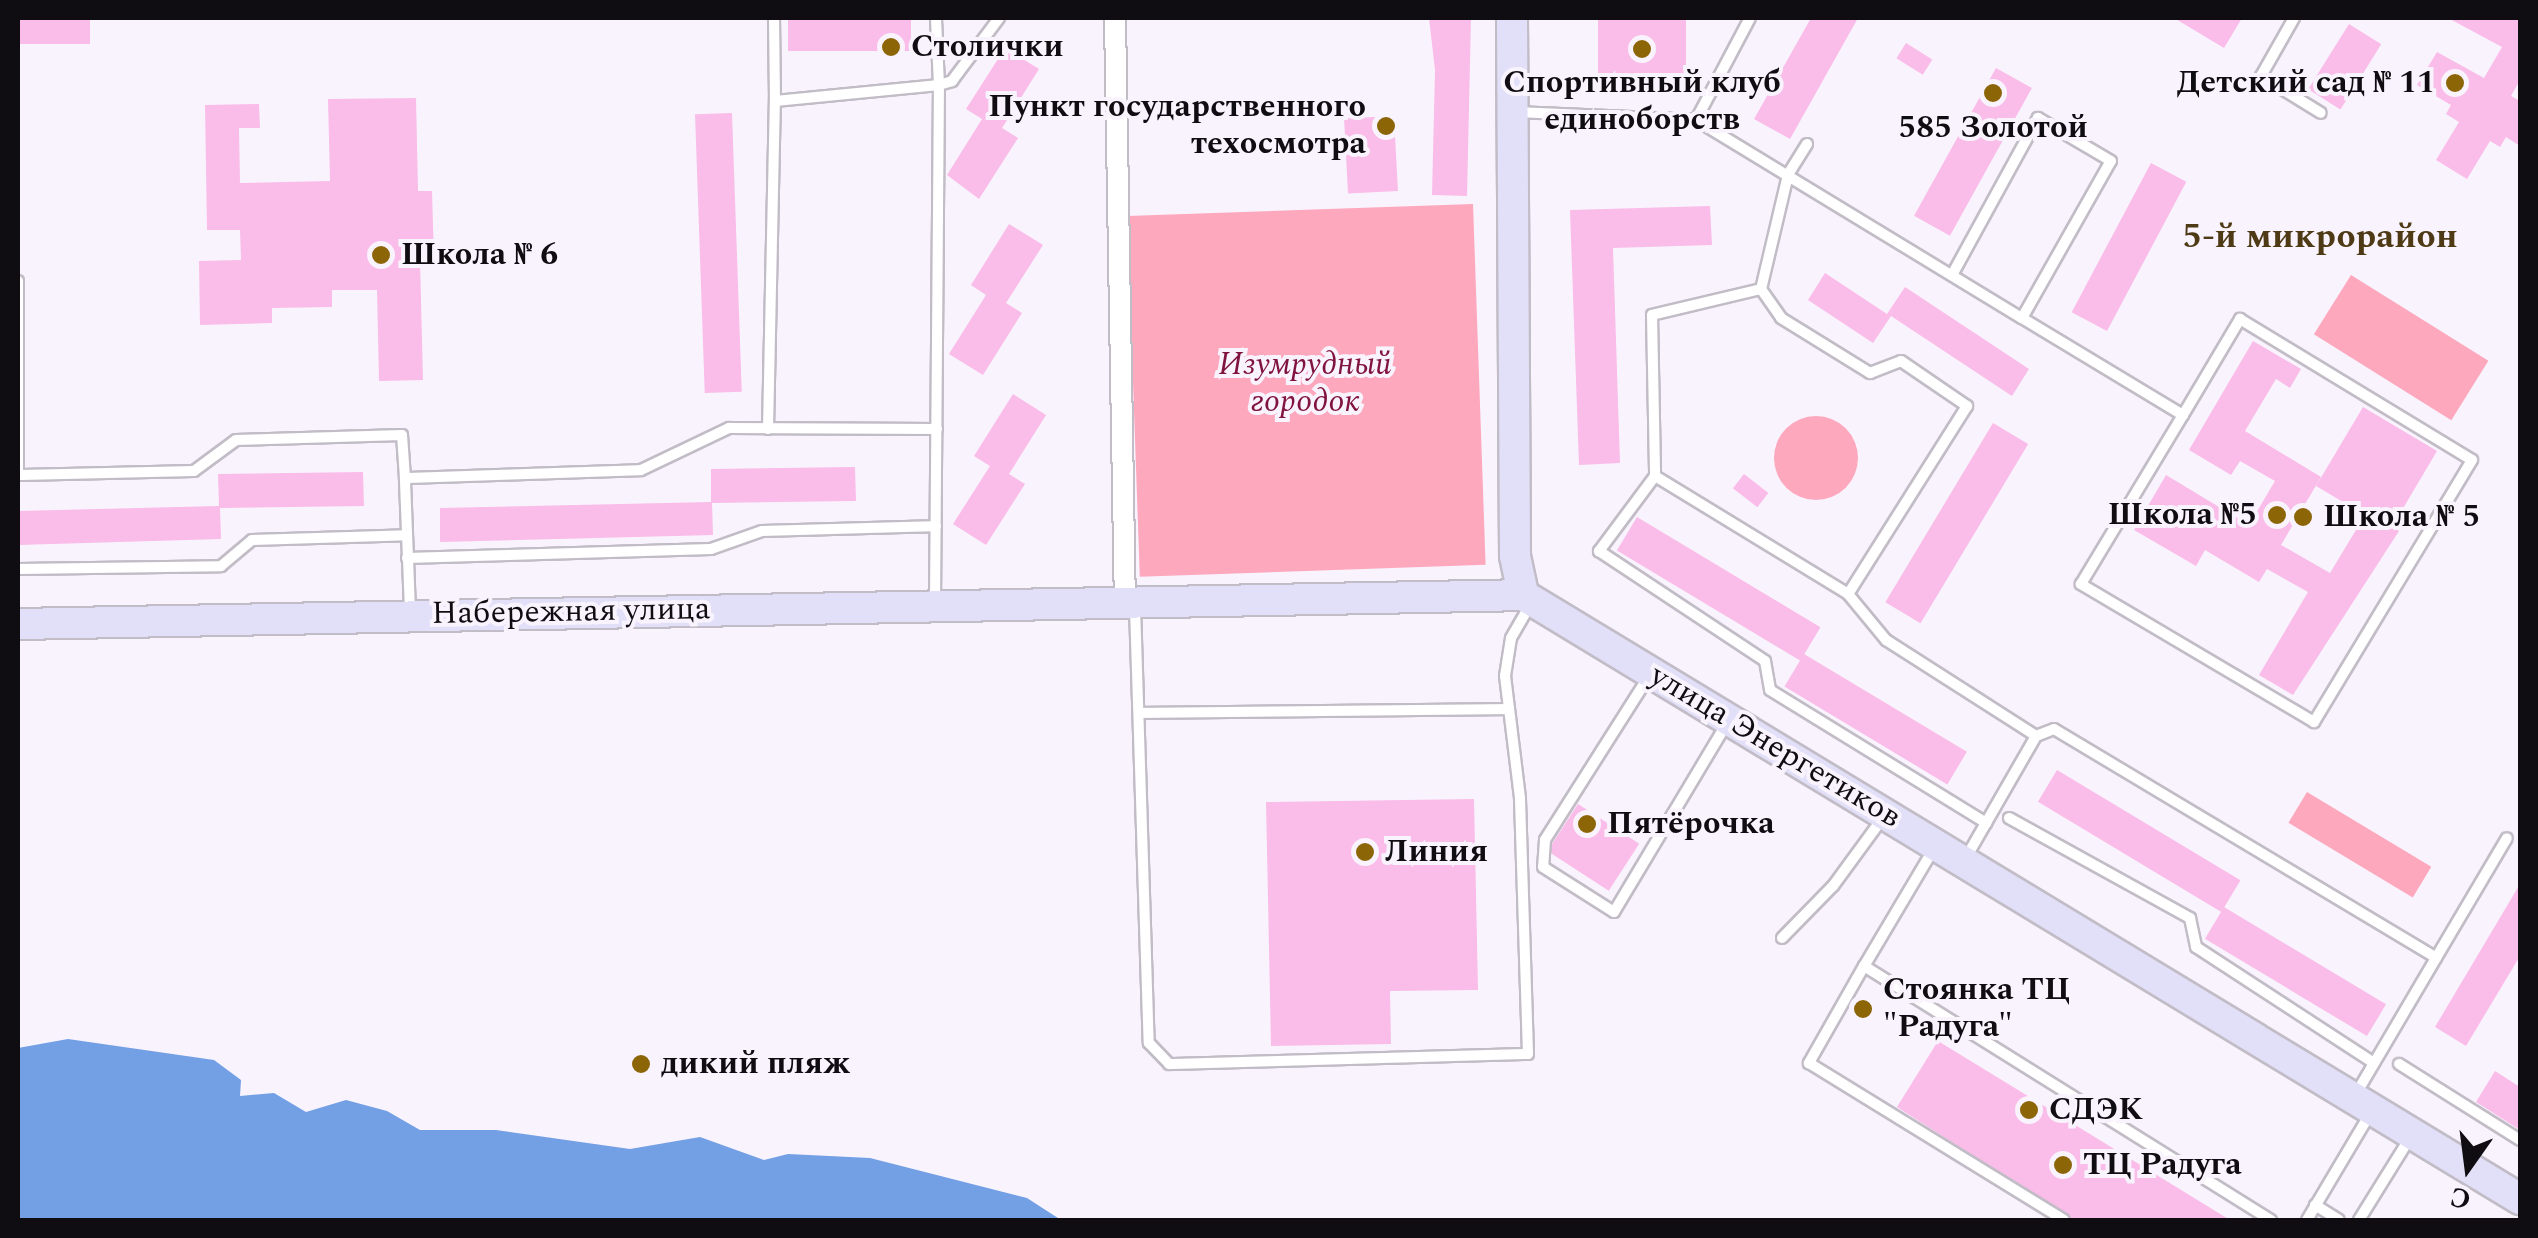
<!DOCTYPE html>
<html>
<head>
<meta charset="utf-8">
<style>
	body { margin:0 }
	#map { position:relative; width:2538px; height:1238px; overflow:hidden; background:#f9f3fe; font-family:Spectral,serif }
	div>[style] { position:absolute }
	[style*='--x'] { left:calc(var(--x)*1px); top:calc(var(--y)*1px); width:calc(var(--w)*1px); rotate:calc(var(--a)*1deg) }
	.green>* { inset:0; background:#fda8bd; transform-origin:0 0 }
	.round { border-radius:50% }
	.water>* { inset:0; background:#739fe5 }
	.building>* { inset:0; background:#fabce8; transform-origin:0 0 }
	.roads { filter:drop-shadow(2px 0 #c2bcc6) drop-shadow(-2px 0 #c2bcc6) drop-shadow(0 2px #c2bcc6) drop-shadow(0 -2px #c2bcc6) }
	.lane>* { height:10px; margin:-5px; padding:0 5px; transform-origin:5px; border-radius:5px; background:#fff }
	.street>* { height:20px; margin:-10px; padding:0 10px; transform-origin:10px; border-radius:10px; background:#fff }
	.secondary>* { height:30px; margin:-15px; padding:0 15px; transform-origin:15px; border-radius:15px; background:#e1e0f8 }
	.dots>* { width:28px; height:28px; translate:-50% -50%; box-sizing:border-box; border:5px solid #f9f3fe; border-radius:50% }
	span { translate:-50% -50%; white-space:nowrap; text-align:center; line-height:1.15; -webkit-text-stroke:8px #f9f3fe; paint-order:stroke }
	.poi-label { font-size:32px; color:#0f0d11; font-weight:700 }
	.left { translate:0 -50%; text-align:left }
	.right { translate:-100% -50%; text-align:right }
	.park-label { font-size:32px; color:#80143f; font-style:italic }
	.street-label { font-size:32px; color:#0f0d11 }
	.neighbourhood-label { font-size:35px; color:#4e3a14; font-weight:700 }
	.frame { position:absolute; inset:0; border:20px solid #0f0d11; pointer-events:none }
	.north { position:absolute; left:2418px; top:1118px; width:100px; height:100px; -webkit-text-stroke:8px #f9f3fe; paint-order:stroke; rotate:194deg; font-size:28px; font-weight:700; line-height:40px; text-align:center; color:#0f0d11 }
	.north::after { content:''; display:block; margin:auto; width:35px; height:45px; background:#0f0d11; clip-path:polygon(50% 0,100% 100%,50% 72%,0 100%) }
</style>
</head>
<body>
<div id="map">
	<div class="green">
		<div style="left:1473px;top:204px;width:361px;height:346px;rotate:88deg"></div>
		<div style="left:2351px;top:275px;width:162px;height:70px;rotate:32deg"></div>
		<div class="round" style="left:1774px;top:416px;width:84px;height:84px"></div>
		<div style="left:2307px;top:792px;width:145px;height:36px;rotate:31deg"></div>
	</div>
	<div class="water">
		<div style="clip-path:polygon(68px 1039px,214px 1060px,241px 1080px,240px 1096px,274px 1093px,306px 1112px,346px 1100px,387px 1111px,420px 1130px,496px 1130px,630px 1149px,700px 1137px,764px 1160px,788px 1154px,870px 1158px,1027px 1198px,1061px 1220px,18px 1220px,18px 1048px)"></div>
	</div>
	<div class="building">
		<div style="left:18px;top:18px;width:72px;height:26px"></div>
		<div style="left:788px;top:18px;width:123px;height:33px"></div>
		<div style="clip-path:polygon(1429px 18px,1471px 18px,1467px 196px,1432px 195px,1435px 70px)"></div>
		<div style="left:1598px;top:18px;width:88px;height:64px"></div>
		<div style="clip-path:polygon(1811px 18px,1858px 18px,1790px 139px,1754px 119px)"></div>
		<div style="clip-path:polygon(2174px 18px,2242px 18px,2224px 48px)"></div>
		<div style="clip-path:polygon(2448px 18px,2520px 18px,2520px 80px,2511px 96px,2520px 101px,2520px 146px,2506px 137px,2500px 147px,2490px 141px,2467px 179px,2436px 160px,2459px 122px,2446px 114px,2451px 105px,2417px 85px,2437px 52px,2484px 78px,2502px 47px)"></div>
		<div style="left:2349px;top:24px;width:38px;height:77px;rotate:32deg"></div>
		<div style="left:1906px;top:43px;width:31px;height:18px;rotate:32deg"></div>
		<div style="clip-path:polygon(1005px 48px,1039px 69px,1002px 128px,1018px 138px,979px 199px,947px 175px,982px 119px,966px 109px)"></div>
		<div style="left:1996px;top:68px;width:41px;height:169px;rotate:29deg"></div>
		<div style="clip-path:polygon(416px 98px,418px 191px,432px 191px,434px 260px,420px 260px,423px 380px,379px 381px,377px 290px,332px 290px,332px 307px,272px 308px,272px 323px,200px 325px,199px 261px,241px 260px,240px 230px,207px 230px,205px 105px,259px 104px,260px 128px,239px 128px,240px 183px,330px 181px,328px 99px)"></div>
		<div style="left:732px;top:113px;width:279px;height:37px;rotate:88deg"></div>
		<div style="left:1394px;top:116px;width:75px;height:50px;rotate:87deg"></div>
		<div style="left:2151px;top:163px;width:40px;height:169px;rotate:28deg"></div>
		<div style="clip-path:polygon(1710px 206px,1712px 245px,1613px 248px,1620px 463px,1579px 465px,1570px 210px)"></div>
		<div style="clip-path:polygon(1009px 224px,1043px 245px,1006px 303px,1022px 313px,983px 375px,949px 354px,986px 295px,971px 285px)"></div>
		<div style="clip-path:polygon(1825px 273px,1887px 314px,1905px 287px,2029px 369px,2012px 396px,1891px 316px,1873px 343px,1808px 300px)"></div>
		<div style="clip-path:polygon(2253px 341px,2301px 369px,2290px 388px,2276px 379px,2245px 431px,2321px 477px,2281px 545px,2330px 573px,2365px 515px,2316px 486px,2363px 407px,2437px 451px,2392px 527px,2399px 531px,2293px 695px,2259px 675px,2308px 592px,2267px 569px,2259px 582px,2205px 550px,2196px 566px,2134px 530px,2166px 475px,2249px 525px,2275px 481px,2240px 461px,2231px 475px,2189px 450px)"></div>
		<div style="clip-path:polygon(1013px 394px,1046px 415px,1009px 474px,1025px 484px,986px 545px,953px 524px,990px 466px,974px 456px)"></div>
		<div style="left:1993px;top:423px;width:41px;height:209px;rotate:31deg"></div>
		<div style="clip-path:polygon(855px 467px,856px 501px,712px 503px,713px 535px,440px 542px,440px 508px,711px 502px,711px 469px)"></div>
		<div style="clip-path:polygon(363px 472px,364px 506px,220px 508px,221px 539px,18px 545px,18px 511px,219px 506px,218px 474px)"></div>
		<div style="left:1744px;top:474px;width:31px;height:18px;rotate:38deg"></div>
		<div style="left:1637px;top:517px;width:214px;height:39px;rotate:31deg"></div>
		<div style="left:1804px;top:654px;width:190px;height:38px;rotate:31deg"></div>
		<div style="left:2057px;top:770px;width:214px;height:37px;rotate:31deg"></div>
		<div style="clip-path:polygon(1474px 799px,1478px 990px,1390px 991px,1391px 1044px,1271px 1046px,1266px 802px)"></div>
		<div style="left:1578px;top:804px;width:73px;height:56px;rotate:33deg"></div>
		<div style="clip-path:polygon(2520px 884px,2520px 956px,2466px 1046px,2435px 1027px)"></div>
		<div style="left:2224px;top:907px;width:189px;height:37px;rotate:31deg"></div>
		<div style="clip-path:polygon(1938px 1041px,2230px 1220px,2074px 1220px,1897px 1107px)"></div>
		<div style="clip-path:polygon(2495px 1071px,2520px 1087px,2520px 1130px,2476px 1102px)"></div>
	</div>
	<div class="roads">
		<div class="lane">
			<div style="--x:774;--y:18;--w:83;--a:89.3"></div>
			<div style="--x:775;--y:101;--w:165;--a:-5.6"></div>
			<div style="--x:939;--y:85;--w:67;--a:-92.6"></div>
			<div style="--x:2294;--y:18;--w:67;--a:119.6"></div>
			<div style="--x:2261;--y:76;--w:70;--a:31.7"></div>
			<div style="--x:1515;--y:112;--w:181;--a:2.5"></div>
			<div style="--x:1696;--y:120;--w:381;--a:31.3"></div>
			<div style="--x:2022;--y:318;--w:180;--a:-60.5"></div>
			<div style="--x:2111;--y:161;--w:85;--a:-149.5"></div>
			<div style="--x:2038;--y:118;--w:179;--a:118.7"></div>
			<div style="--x:1696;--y:120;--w:115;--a:-62.1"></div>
			<div style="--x:1807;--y:144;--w:36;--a:122"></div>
			<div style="--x:1788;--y:175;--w:117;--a:103.3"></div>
			<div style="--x:1761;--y:289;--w:112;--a:166.6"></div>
			<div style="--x:1652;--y:315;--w:161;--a:88.9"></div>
			<div style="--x:1655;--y:476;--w:226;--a:31.4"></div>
			<div style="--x:1848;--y:594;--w:60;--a:50.4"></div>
			<div style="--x:1886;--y:640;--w:178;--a:32.6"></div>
			<div style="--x:2036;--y:736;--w:144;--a:119.9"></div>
			<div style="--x:18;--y:281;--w:194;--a:90"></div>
			<div style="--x:1761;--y:289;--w:35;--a:55"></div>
			<div style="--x:1781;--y:318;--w:105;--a:31.7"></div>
			<div style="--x:1870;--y:373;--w:33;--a:-21"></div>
			<div style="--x:1901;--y:361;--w:80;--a:34.3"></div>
			<div style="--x:1967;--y:406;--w:222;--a:122.3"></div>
			<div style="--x:2022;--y:318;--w:188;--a:31.1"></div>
			<div style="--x:2183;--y:415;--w:112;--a:-59.3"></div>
			<div style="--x:2240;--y:319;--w:271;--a:31.3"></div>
			<div style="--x:2472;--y:460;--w:306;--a:121.1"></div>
			<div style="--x:2314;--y:722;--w:271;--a:-149.4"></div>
			<div style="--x:2081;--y:584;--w:197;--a:-58.9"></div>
			<div style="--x:768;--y:429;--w:328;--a:-88.8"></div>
			<div style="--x:21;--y:475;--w:173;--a:-1.3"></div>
			<div style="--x:194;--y:471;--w:52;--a:-36.4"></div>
			<div style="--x:236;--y:440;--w:166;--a:-1.7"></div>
			<div style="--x:402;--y:435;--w:43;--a:86"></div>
			<div style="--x:1655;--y:476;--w:94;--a:126.7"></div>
			<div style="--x:1599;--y:551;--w:199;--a:33.5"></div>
			<div style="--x:1765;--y:661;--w:29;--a:80"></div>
			<div style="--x:1770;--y:690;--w:254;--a:31.6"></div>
			<div style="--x:407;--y:558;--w:304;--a:-1.7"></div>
			<div style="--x:711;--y:549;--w:54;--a:-19.4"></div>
			<div style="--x:762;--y:531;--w:174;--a:-1.6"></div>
			<div style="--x:18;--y:569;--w:203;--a:-0.8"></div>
			<div style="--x:221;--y:566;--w:40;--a:-40"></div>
			<div style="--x:252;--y:540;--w:155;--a:-1.8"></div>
			<div style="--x:935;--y:602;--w:517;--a:-89.56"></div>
			<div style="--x:939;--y:85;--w:14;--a:-17"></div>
			<div style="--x:952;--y:81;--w:79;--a:-53.3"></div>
			<div style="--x:1135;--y:607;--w:436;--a:88.2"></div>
			<div style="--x:1149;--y:1043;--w:29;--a:46"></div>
			<div style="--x:1169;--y:1064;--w:359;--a:-1.6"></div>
			<div style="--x:1528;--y:1054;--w:256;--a:-91.8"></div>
			<div style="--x:1520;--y:798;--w:123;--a:-97"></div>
			<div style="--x:1505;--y:676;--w:38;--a:-81"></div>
			<div style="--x:1511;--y:638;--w:39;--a:-60"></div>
			<div style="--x:410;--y:611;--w:133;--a:-92.2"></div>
			<div style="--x:405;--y:478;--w:236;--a:-1.9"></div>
			<div style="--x:641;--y:470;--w:98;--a:-25.5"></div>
			<div style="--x:729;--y:428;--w:208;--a:0.3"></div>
			<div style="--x:1649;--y:676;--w:194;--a:122.4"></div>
			<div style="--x:1545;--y:840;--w:27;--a:94"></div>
			<div style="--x:1543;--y:867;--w:84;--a:32.4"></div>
			<div style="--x:1614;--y:912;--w:218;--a:-59.1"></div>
			<div style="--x:1139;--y:713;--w:370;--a:-0.6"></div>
			<div style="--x:2036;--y:736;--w:19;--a:-21"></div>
			<div style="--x:2054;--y:729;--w:445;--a:30.9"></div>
			<div style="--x:2436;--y:958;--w:161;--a:120.5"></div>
			<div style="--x:2009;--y:818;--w:207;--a:28.9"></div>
			<div style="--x:2190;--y:918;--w:30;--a:78"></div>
			<div style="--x:2196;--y:947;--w:212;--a:33.1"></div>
			<div style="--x:1933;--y:850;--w:135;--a:120.7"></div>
			<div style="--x:1864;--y:966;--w:480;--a:32"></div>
			<div style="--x:1782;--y:938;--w:73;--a:-45.6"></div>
			<div style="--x:1833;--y:886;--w:83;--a:-53.8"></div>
			<div style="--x:2436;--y:958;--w:139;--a:-59.4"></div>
			<div style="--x:1864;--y:966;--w:112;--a:119.6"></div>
			<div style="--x:1809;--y:1063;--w:299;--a:31.6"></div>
			<div style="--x:2399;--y:1064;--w:143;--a:32.1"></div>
			<div style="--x:2315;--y:1205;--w:28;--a:32"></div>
			<div style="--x:2307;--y:1220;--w:123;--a:-59.3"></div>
			<div style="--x:2359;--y:1220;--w:99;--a:-58.2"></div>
		</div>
		<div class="street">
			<div style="--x:1115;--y:18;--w:588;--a:89.03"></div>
		</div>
		<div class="secondary">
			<div style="--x:1512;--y:18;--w:538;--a:89.68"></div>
			<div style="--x:1515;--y:556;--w:40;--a:78"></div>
			<div style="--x:1523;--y:595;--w:1166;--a:31.21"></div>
			<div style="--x:18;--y:624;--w:1505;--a:-1.1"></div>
		</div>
	</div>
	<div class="dots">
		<div style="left:891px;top:47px;background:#8c6507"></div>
		<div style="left:1642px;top:49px;background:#8c6507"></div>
		<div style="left:2455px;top:83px;background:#8c6507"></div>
		<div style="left:1993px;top:93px;background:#8c6507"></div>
		<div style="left:1386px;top:126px;background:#8c6507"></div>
		<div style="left:381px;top:255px;background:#8c6507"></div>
		<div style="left:2277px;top:515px;background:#8c6507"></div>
		<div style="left:2303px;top:517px;background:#8c6507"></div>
		<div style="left:1587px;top:824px;background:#8c6507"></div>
		<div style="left:1365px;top:852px;background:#8c6507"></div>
		<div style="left:1863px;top:1009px;background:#8c6507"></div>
		<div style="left:641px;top:1064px;background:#8c6507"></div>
		<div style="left:2029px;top:1110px;background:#8c6507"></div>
		<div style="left:2063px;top:1165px;background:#8c6507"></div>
	</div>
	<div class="poi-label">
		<span class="left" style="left:911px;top:47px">Столички</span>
		<span class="right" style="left:2435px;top:83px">Детский сад № 11</span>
		<span style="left:1642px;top:102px">Спортивный клуб<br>единоборств</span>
		<span class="right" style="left:1366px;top:126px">Пункт государственного<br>техосмотра</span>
		<span style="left:1993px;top:128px">585 Золотой</span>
		<span class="left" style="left:401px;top:255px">Школа № 6</span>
		<span class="right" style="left:2257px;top:515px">Школа №5</span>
		<span class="left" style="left:2323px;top:517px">Школа № 5</span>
		<span class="left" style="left:1607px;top:824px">Пятёрочка</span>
		<span class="left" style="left:1385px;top:852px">Линия</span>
		<span class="left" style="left:1883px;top:1009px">Стоянка ТЦ<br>"Радуга"</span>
		<span class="left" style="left:661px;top:1064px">дикий пляж</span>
		<span class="left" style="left:2049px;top:1110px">СДЭК</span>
		<span class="left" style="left:2083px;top:1165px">ТЦ Радуга</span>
	</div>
	<div class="park-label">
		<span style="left:1305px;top:384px">Изумрудный<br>городок</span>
	</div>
	<div class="street-label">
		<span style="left:571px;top:612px;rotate:-1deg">Набережная улица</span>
		<span style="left:1775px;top:747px;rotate:31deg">улица Энергетиков</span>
	</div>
	<div class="neighbourhood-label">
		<span style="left:2320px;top:237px">5-й микрорайон</span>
	</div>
	<div class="frame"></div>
	<div class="north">С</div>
</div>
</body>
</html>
